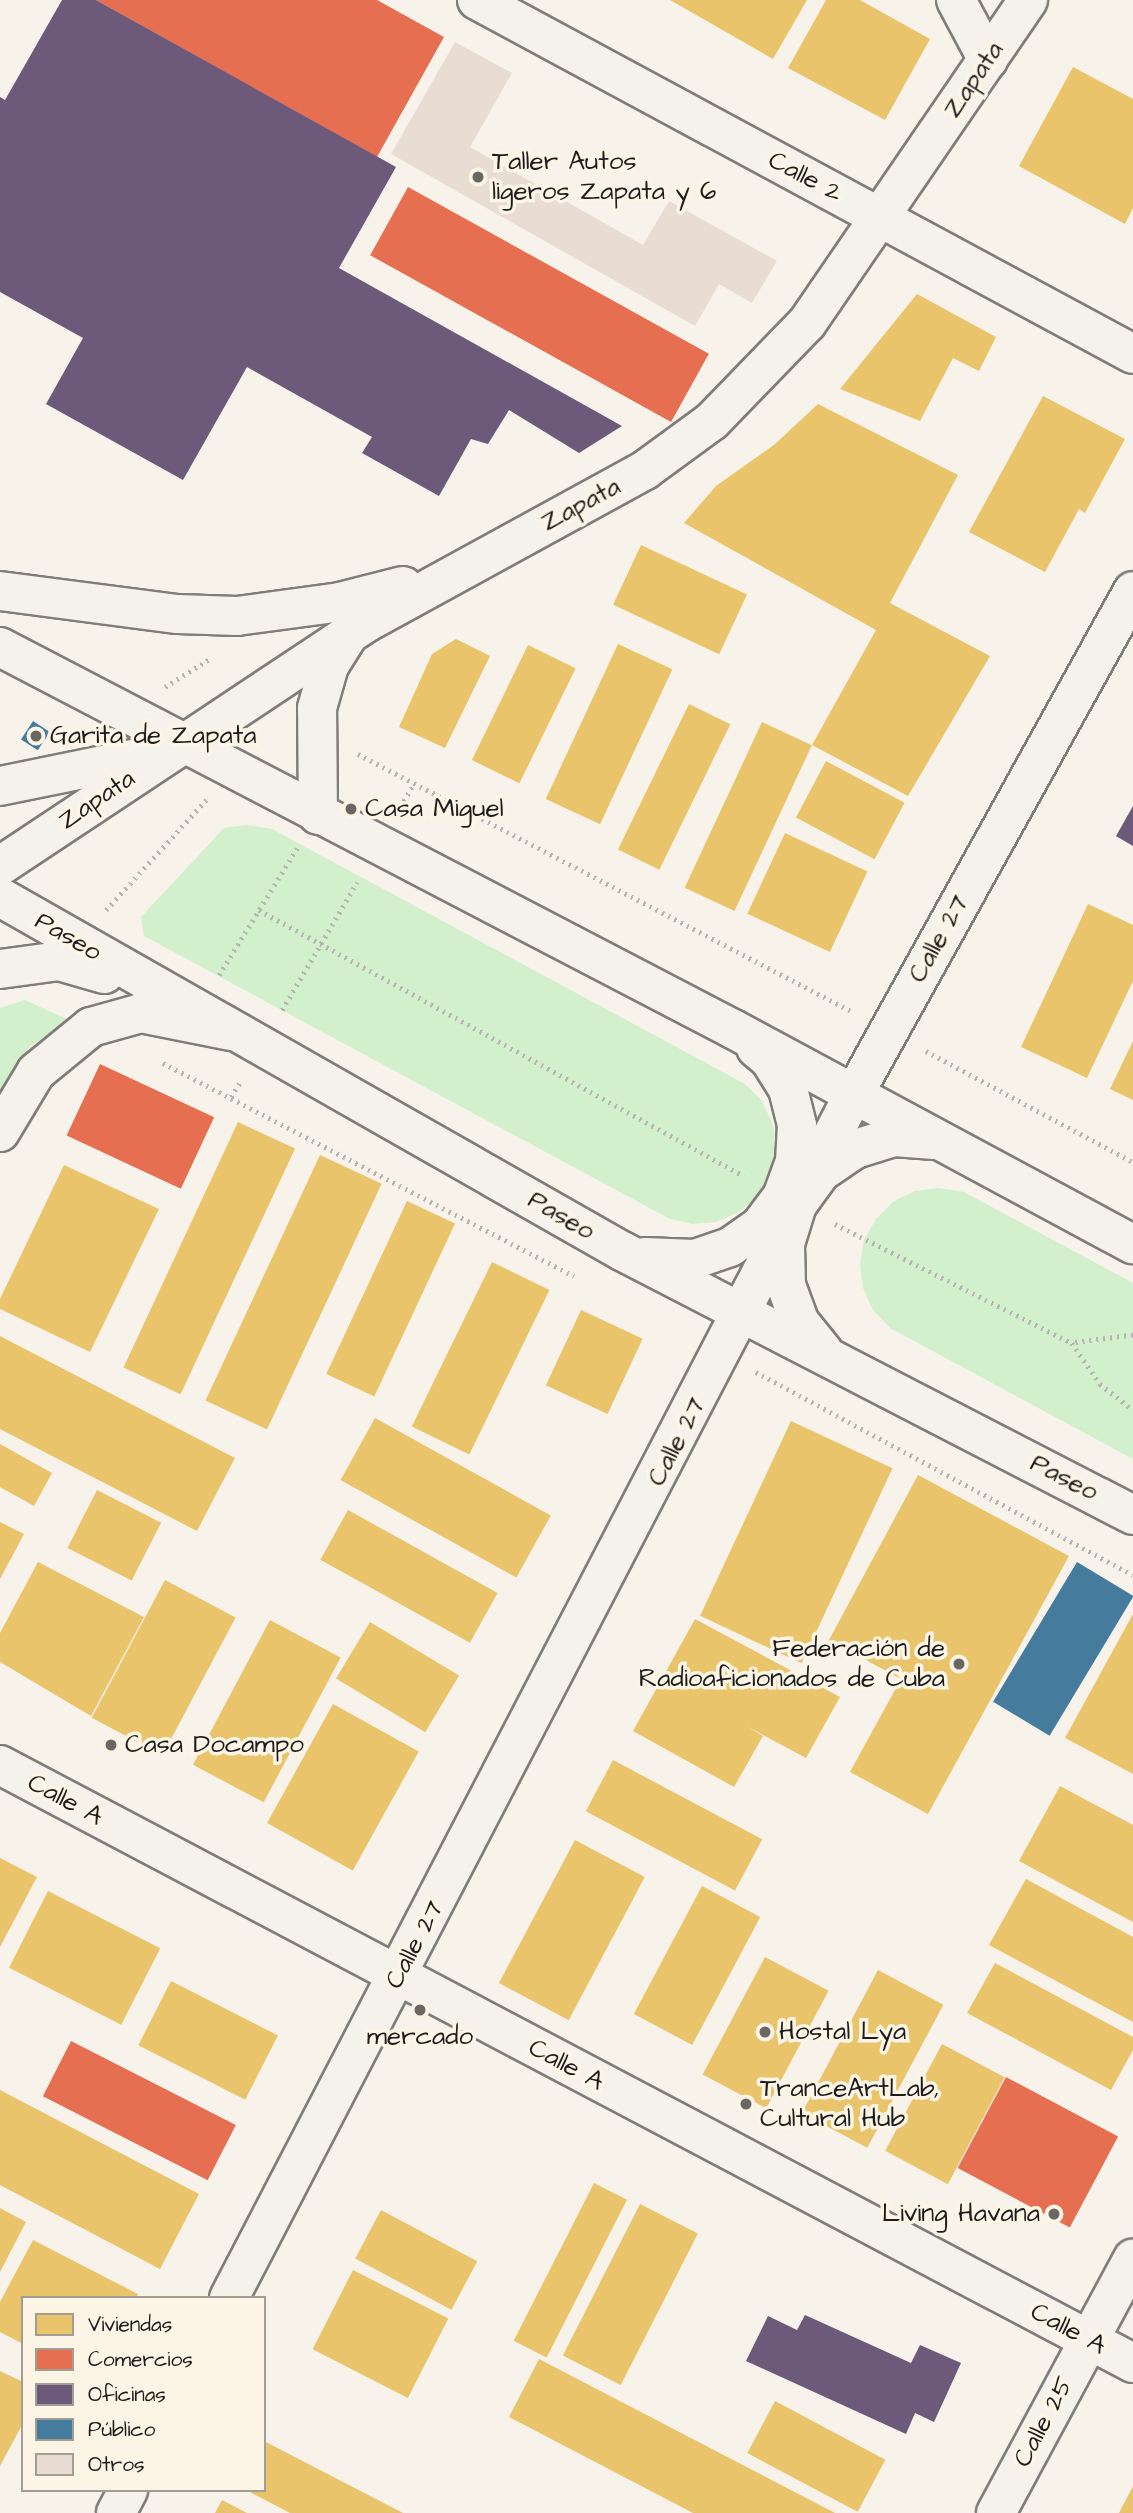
<!DOCTYPE html>
<html>
<head>
<meta charset="utf-8">
<style>
	body { margin:0 }
	#map { position:relative; width:1133px; height:2513px; overflow:hidden; background:#f7f3ea; font-family:"Architects Daughter",sans-serif }
	div>[style] { position:absolute }
	[style*='--x'] { left:calc(var(--x)*1px); top:calc(var(--y)*1px); width:calc(var(--w)*1px); rotate:calc(var(--a)*1deg) }
	.green>* { inset:0; background:#d2f0cb }
	.homes>* { inset:0; background:#e9c46a; transform-origin:0 0 }
	.shops>* { inset:0; background:#e76f51; transform-origin:0 0 }
	.offices>* { inset:0; background:#6d597a }
	.public>* { inset:0; background:#457b9d; transform-origin:0 0 }
	.building>* { inset:0; background:#e9dcd3 }
	.path>* { height:4.5px; margin-top:-2.25px; transform-origin:0; background:repeating-linear-gradient(90deg,#b6b4af 0 2px,transparent 0 7px) }
	.roads { filter:drop-shadow(2px 0 #7f7d79) drop-shadow(-2px 0 #7f7d79) drop-shadow(0 2px #7f7d79) drop-shadow(0 -2px #7f7d79) }
	.minor>* { height:38px; margin:-19px; padding:0 19px; transform-origin:19px; border-radius:19px; background:#f5f2ec }
	.major>* { height:38px; margin:-19px; padding:0 19px; transform-origin:19px; border-radius:19px; background:#f5f2ec }
	.dots>* { width:19px; height:19px; translate:-50% -50%; box-sizing:border-box; border:4px solid #fcf5e5; border-radius:50% }
	span { translate:-50% -50%; white-space:nowrap; text-align:center; line-height:1.15; -webkit-text-stroke:7px #fcf5e5; paint-order:stroke }
	.street-label { font-size:26px; color:#1c1c1c }
	.poi-label { font-size:26px; color:#1c1c1c }
	.left { translate:0 -50%; text-align:left }
	.right { translate:-100% -50%; text-align:right }
	.legend { position:absolute; left:21px; top:2296px; width:245px; height:196px; box-sizing:border-box; background:#fcf5e5; border:2px solid #a29e95; margin:0; padding:9px 12px; list-style:none; font-size:21px; color:#1c1c1c }
	.legend li { display:flex; align-items:center; gap:14px; height:35px }
	.legend b { width:35px; border:2px solid #a29e95 }
</style>
</head>
<body>
<div id="map">
	<div class="green">
		<div style="clip-path:polygon(247px 825px,272px 829px,745px 1084px,762px 1101px,773px 1125px,776px 1150px,771px 1175px,758px 1196px,739px 1212px,716px 1222px,693px 1224px,670px 1219px,144px 936px,141px 917px,224px 828px)"></div>
		<div style="clip-path:polygon(25px 1000px,69px 1020px,31px 1046px,0 1094px,0 1008px)"></div>
		<div style="clip-path:polygon(939px 1188px,964px 1192px,1133px 1283px,1133px 1459px,890px 1328px,873px 1310px,863px 1288px,860px 1264px,864px 1240px,876px 1219px,894px 1201px,915px 1191px)"></div>
	</div>
	<div class="homes">
		<div style="clip-path:polygon(670px 0,807px 0,773px 59px)"></div>
		<div style="clip-path:polygon(826px 0,860px 0,930px 39px,885px 120px,788px 68px)"></div>
		<div style="clip-path:polygon(1073px 67px,1133px 99px,1133px 208px,1125px 224px,1019px 166px)"></div>
		<div style="clip-path:polygon(917px 294px,996px 337px,979px 371px,953px 358px,920px 421px,840px 389px)"></div>
		<div style="clip-path:polygon(1043px 396px,1125px 439px,1085px 513px,1079px 509px,1045px 572px,969px 532px)"></div>
		<div style="clip-path:polygon(818px 404px,958px 475px,890px 603px,990px 656px,908px 796px,812px 745px,876px 630px,684px 523px,716px 486px,774px 445px)"></div>
		<div style="left:641px;top:545px;width:117px;height:66px;rotate:25deg"></div>
		<div style="clip-path:polygon(456px 639px,490px 656px,445px 748px,399px 727px,432px 654px)"></div>
		<div style="left:618px;top:644px;width:60px;height:171px;rotate:25deg"></div>
		<div style="left:528px;top:645px;width:53px;height:128px;rotate:26deg"></div>
		<div style="left:689px;top:704px;width:46px;height:162px;rotate:26deg"></div>
		<div style="left:762px;top:722px;width:55px;height:183px;rotate:25deg"></div>
		<div style="left:826px;top:761px;width:89px;height:64px;rotate:28deg"></div>
		<div style="left:785px;top:833px;width:91px;height:89px;rotate:25deg"></div>
		<div style="clip-path:polygon(1088px 904px,1133px 925px,1133px 981px,1087px 1078px,1021px 1047px)"></div>
		<div style="clip-path:polygon(1133px 1041px,1133px 1100px,1110px 1089px)"></div>
		<div style="left:238px;top:1122px;width:63px;height:271px;rotate:25deg"></div>
		<div style="left:320px;top:1155px;width:68px;height:271px;rotate:25deg"></div>
		<div style="clip-path:polygon(64px 1165px,159px 1209px,90px 1352px,0 1309px,0 1299px)"></div>
		<div style="left:407px;top:1201px;width:53px;height:191px;rotate:25deg"></div>
		<div style="left:492px;top:1262px;width:64px;height:183px;rotate:26deg"></div>
		<div style="left:581px;top:1310px;width:68px;height:83px;rotate:25deg"></div>
		<div style="clip-path:polygon(0 1336px,235px 1458px,197px 1531px,0 1429px)"></div>
		<div style="left:375px;top:1418px;width:201px;height:71px;rotate:29deg"></div>
		<div style="left:791px;top:1421px;width:112px;height:215px;rotate:25deg"></div>
		<div style="clip-path:polygon(0 1444px,52px 1473px,34px 1506px,0 1487px)"></div>
		<div style="clip-path:polygon(918px 1475px,1069px 1556px,928px 1814px,850px 1772px,901px 1679px,829px 1640px)"></div>
		<div style="left:97px;top:1490px;width:72px;height:65px;rotate:27deg"></div>
		<div style="left:348px;top:1510px;width:171px;height:57px;rotate:29deg"></div>
		<div style="clip-path:polygon(0 1522px,24px 1534px,0 1579px)"></div>
		<div style="clip-path:polygon(38px 1562px,144px 1617px,91px 1716px,0 1662px,0 1633px)"></div>
		<div style="left:165px;top:1580px;width:80px;height:156px;rotate:28deg"></div>
		<div style="clip-path:polygon(1133px 1614px,1133px 1774px,1065px 1738px)"></div>
		<div style="clip-path:polygon(695px 1619px,840px 1697px,806px 1758px,746px 1726px,763px 1736px,734px 1787px,633px 1731px)"></div>
		<div style="left:270px;top:1620px;width:80px;height:164px;rotate:28deg"></div>
		<div style="left:370px;top:1622px;width:104px;height:66px;rotate:31deg"></div>
		<div style="left:333px;top:1704px;width:98px;height:136px;rotate:29deg"></div>
		<div style="left:613px;top:1760px;width:169px;height:58px;rotate:28deg"></div>
		<div style="clip-path:polygon(1060px 1786px,1133px 1825px,1133px 1922px,1019px 1861px)"></div>
		<div style="left:575px;top:1840px;width:79px;height:162px;rotate:28deg"></div>
		<div style="clip-path:polygon(0 1858px,37px 1877px,0 1947px)"></div>
		<div style="clip-path:polygon(1026px 1879px,1133px 1937px,1133px 2022px,989px 1945px)"></div>
		<div style="left:702px;top:1886px;width:66px;height:145px;rotate:28deg"></div>
		<div style="left:48px;top:1891px;width:126px;height:86px;rotate:27deg"></div>
		<div style="left:765px;top:1957px;width:72px;height:133px;rotate:28deg"></div>
		<div style="clip-path:polygon(995px 1963px,1133px 2037px,1133px 2050px,1111px 2090px,967px 2013px)"></div>
		<div style="left:878px;top:1970px;width:74px;height:162px;rotate:28deg"></div>
		<div style="left:171px;top:1981px;width:120px;height:72px;rotate:27deg"></div>
		<div style="left:942px;top:2044px;width:71px;height:121px;rotate:28deg"></div>
		<div style="clip-path:polygon(0 2090px,199px 2194px,160px 2269px,0 2185px)"></div>
		<div style="left:594px;top:2183px;width:37px;height:177px;rotate:27deg"></div>
		<div style="left:640px;top:2204px;width:65px;height:170px;rotate:27deg"></div>
		<div style="clip-path:polygon(0 2208px,26px 2222px,0 2272px)"></div>
		<div style="left:381px;top:2210px;width:109px;height:55px;rotate:28deg"></div>
		<div style="clip-path:polygon(33px 2240px,138px 2294px,136px 2298px,23px 2298px,23px 2344px,0 2332px,0 2302px)"></div>
		<div style="left:353px;top:2270px;width:107px;height:89px;rotate:27deg"></div>
		<div style="clip-path:polygon(539px 2359px,835px 2513px,693px 2513px,509px 2417px)"></div>
		<div style="clip-path:polygon(0 2371px,23px 2382px,23px 2423px,0 2466px)"></div>
		<div style="left:775px;top:2401px;width:125px;height:59px;rotate:28deg"></div>
		<div style="clip-path:polygon(264px 2441px,403px 2513px,290px 2513px,246px 2490px,264px 2490px)"></div>
		<div style="clip-path:polygon(1133px 2486px,1133px 2513px,1119px 2513px)"></div>
		<div style="clip-path:polygon(222px 2500px,247px 2513px,215px 2513px)"></div>
	</div>
	<div class="shops">
		<div style="clip-path:polygon(96px 0,377px 0,444px 37px,377px 157px)"></div>
		<div style="left:408px;top:187px;width:344px;height:78px;rotate:29deg"></div>
		<div style="left:100px;top:1064px;width:126px;height:79px;rotate:25deg"></div>
		<div style="left:71px;top:2041px;width:185px;height:62px;rotate:27deg"></div>
		<div style="left:1006px;top:2077px;width:127px;height:103px;rotate:28deg"></div>
	</div>
	<div class="offices">
		<div style="clip-path:polygon(62px 0,96px 0,396px 167px,339px 268px,622px 426px,579px 453px,509px 410px,488px 444px,471px 439px,439px 496px,362px 453px,372px 437px,247px 367px,183px 480px,46px 404px,83px 338px,0 292px,0 97px,5px 100px)"></div>
		<div style="clip-path:polygon(1133px 806px,1133px 846px,1116px 836px)"></div>
		<div style="clip-path:polygon(805px 2315px,911px 2363px,920px 2345px,961px 2363px,934px 2422px,915px 2413px,906px 2434px,746px 2361px,768px 2316px,797px 2330px)"></div>
	</div>
	<div class="public">
		<div style="left:33px;top:721px;width:20px;height:22px;rotate:33deg"></div>
		<div style="left:1077px;top:1562px;width:66px;height:163px;rotate:31deg"></div>
	</div>
	<div class="building">
		<div style="clip-path:polygon(455px 42px,512px 73px,470px 147px,643px 245px,669px 201px,777px 261px,752px 303px,719px 284px,695px 326px,391px 154px)"></div>
	</div>
	<div class="path">
		<div style="--x:165;--y:687;--w:54;--a:-32.2"></div>
		<div style="--x:358;--y:754;--w:558;--a:27.53"></div>
		<div style="--x:400;--y:807;--w:27;--a:-59"></div>
		<div style="--x:106;--y:910;--w:149;--a:-47.7"></div>
		<div style="--x:259;--y:910;--w:553;--a:28.74"></div>
		<div style="--x:219;--y:975;--w:149;--a:-58.4"></div>
		<div style="--x:282;--y:1010;--w:148;--a:-59.6"></div>
		<div style="--x:926;--y:1051;--w:235;--a:28.2"></div>
		<div style="--x:163;--y:1063;--w:463;--a:27.4"></div>
		<div style="--x:231;--y:1097;--w:19;--a:-58"></div>
		<div style="--x:835;--y:1224;--w:265;--a:26.7"></div>
		<div style="--x:1133;--y:1335;--w:62;--a:172.5"></div>
		<div style="--x:1072;--y:1343;--w:50;--a:55.7"></div>
		<div style="--x:1100;--y:1384;--w:42;--a:38.2"></div>
		<div style="--x:756;--y:1372;--w:428;--a:28.3"></div>
	</div>
	<div class="roads">
		<div class="minor">
			<div style="--x:477;--y:0;--w:745;--a:28.35"></div>
			<div style="--x:956;--y:0;--w:68;--a:61.9"></div>
			<div style="--x:0;--y:1132;--w:70;--a:-59"></div>
			<div style="--x:36;--y:1072;--w:71;--a:-39.3"></div>
			<div style="--x:91;--y:1027;--w:52;--a:-15.6"></div>
			<div style="--x:141;--y:1013;--w:91;--a:11.4"></div>
			<div style="--x:0;--y:1765;--w:1281;--a:27.83"></div>
			<div style="--x:229;--y:2298;--w:1357;--a:-62.57"></div>
			<div style="--x:854;--y:1094;--w:575;--a:-60.98"></div>
			<div style="--x:116;--y:2513;--w:26;--a:-62"></div>
			<div style="--x:996;--y:2513;--w:289;--a:-61.7"></div>
		</div>
		<div class="major">
			<div style="--x:0;--y:591;--w:179;--a:7.4"></div>
			<div style="--x:178;--y:614;--w:59;--a:1.9"></div>
			<div style="--x:237;--y:616;--w:104;--a:-7.7"></div>
			<div style="--x:340;--y:602;--w:65;--a:-14.3"></div>
			<div style="--x:0;--y:647;--w:827;--a:27.53"></div>
			<div style="--x:733;--y:1029;--w:454;--a:28.3"></div>
			<div style="--x:0;--y:786;--w:146;--a:-11.5"></div>
			<div style="--x:318;--y:815;--w:107;--a:-90.5"></div>
			<div style="--x:317;--y:708;--w:44;--a:-74.1"></div>
			<div style="--x:329;--y:666;--w:34;--a:-58"></div>
			<div style="--x:0;--y:866;--w:437;--a:-33.6"></div>
			<div style="--x:364;--y:624;--w:320;--a:-28.7"></div>
			<div style="--x:645;--y:470;--w:83;--a:-36.2"></div>
			<div style="--x:712;--y:421;--w:136;--a:-45.9"></div>
			<div style="--x:807;--y:323;--w:391;--a:-55.6"></div>
			<div style="--x:0;--y:897;--w:716;--a:29.65"></div>
			<div style="--x:622;--y:1251;--w:575;--a:27.32"></div>
			<div style="--x:0;--y:969;--w:60;--a:-7.7"></div>
			<div style="--x:59;--y:961;--w:47;--a:16.1"></div>
			<div style="--x:645;--y:1257;--w:50;--a:2.3"></div>
			<div style="--x:695;--y:1259;--w:37;--a:-19"></div>
			<div style="--x:730;--y:1247;--w:37;--a:-35"></div>
			<div style="--x:760;--y:1226;--w:36;--a:-53"></div>
			<div style="--x:782;--y:1197;--w:37;--a:-70"></div>
			<div style="--x:795;--y:1162;--w:37;--a:-87"></div>
			<div style="--x:797;--y:1125;--w:37;--a:-104"></div>
			<div style="--x:788;--y:1089;--w:36;--a:-122"></div>
			<div style="--x:769;--y:1059;--w:17;--a:-140"></div>
			<div style="--x:823;--y:1351;--w:36;--a:-129"></div>
			<div style="--x:800;--y:1323;--w:40;--a:-110.2"></div>
			<div style="--x:786;--y:1285;--w:41;--a:-91.4"></div>
			<div style="--x:785;--y:1244;--w:41;--a:-72.9"></div>
			<div style="--x:797;--y:1205;--w:41;--a:-54"></div>
			<div style="--x:821;--y:1172;--w:41;--a:-34.1"></div>
			<div style="--x:855;--y:1149;--w:41;--a:-17.1"></div>
			<div style="--x:894;--y:1137;--w:40;--a:4.3"></div>
		</div>
	</div>
	<div class="dots">
		<div style="left:478px;top:177px;background:#696764"></div>
		<div style="left:36px;top:736px;background:#696764"></div>
		<div style="left:351px;top:809px;background:#696764"></div>
		<div style="left:959px;top:1664px;background:#696764"></div>
		<div style="left:111px;top:1745px;background:#696764"></div>
		<div style="left:420px;top:2010px;background:#696764"></div>
		<div style="left:765px;top:2032px;background:#696764"></div>
		<div style="left:746px;top:2104px;background:#696764"></div>
		<div style="left:1054px;top:2214px;background:#696764"></div>
	</div>
	<div class="street-label">
		<span style="left:974px;top:80px;rotate:-56deg">Zapata</span>
		<span style="left:805px;top:177px;rotate:28deg">Calle 2</span>
		<span style="left:581px;top:505px;rotate:-28deg">Zapata</span>
		<span style="left:97px;top:800px;rotate:-34deg">Zapata</span>
		<span style="left:68px;top:937px;rotate:30deg">Paseo</span>
		<span style="left:939px;top:939px;rotate:-61deg">Calle 27</span>
		<span style="left:561px;top:1216px;rotate:30deg">Paseo</span>
		<span style="left:677px;top:1442px;rotate:-63deg">Calle 27</span>
		<span style="left:1064px;top:1478px;rotate:27deg">Paseo</span>
		<span style="left:65px;top:1800px;rotate:28deg">Calle A</span>
		<span style="left:415px;top:1945px;rotate:-62deg">Calle 27</span>
		<span style="left:566px;top:2065px;rotate:28deg">Calle A</span>
		<span style="left:1068px;top:2329px;rotate:28deg">Calle A</span>
		<span style="left:1044px;top:2422px;rotate:-62deg">Calle 25</span>
	</div>
	<div class="poi-label">
		<span class="left" style="left:492px;top:177px">Taller Autos<br>ligeros Zapata y 6</span>
		<span class="left" style="left:50px;top:736px">Garita de Zapata</span>
		<span class="left" style="left:365px;top:809px">Casa Miguel</span>
		<span class="right" style="left:945px;top:1664px">Federación de<br>Radioaficionados de Cuba</span>
		<span class="left" style="left:125px;top:1745px">Casa Docampo</span>
		<span class="left" style="left:779px;top:2032px">Hostal Lya</span>
		<span style="left:420px;top:2037px">mercado</span>
		<span class="left" style="left:760px;top:2104px">TranceArtLab,<br>Cultural Hub</span>
		<span class="right" style="left:1040px;top:2214px">Living Havana</span>
	</div>
	<ul class="legend">
	<li><b style="height:19px;background:#e9c46a"></b>Viviendas</li>
	<li><b style="height:19px;background:#e76f51"></b>Comercios</li>
	<li><b style="height:19px;background:#6d597a"></b>Oficinas</li>
	<li><b style="height:19px;background:#457b9d"></b>Público</li>
	<li><b style="height:19px;background:#e9dcd3"></b>Otros</li>
	</ul>
</div>
</body>
</html>
